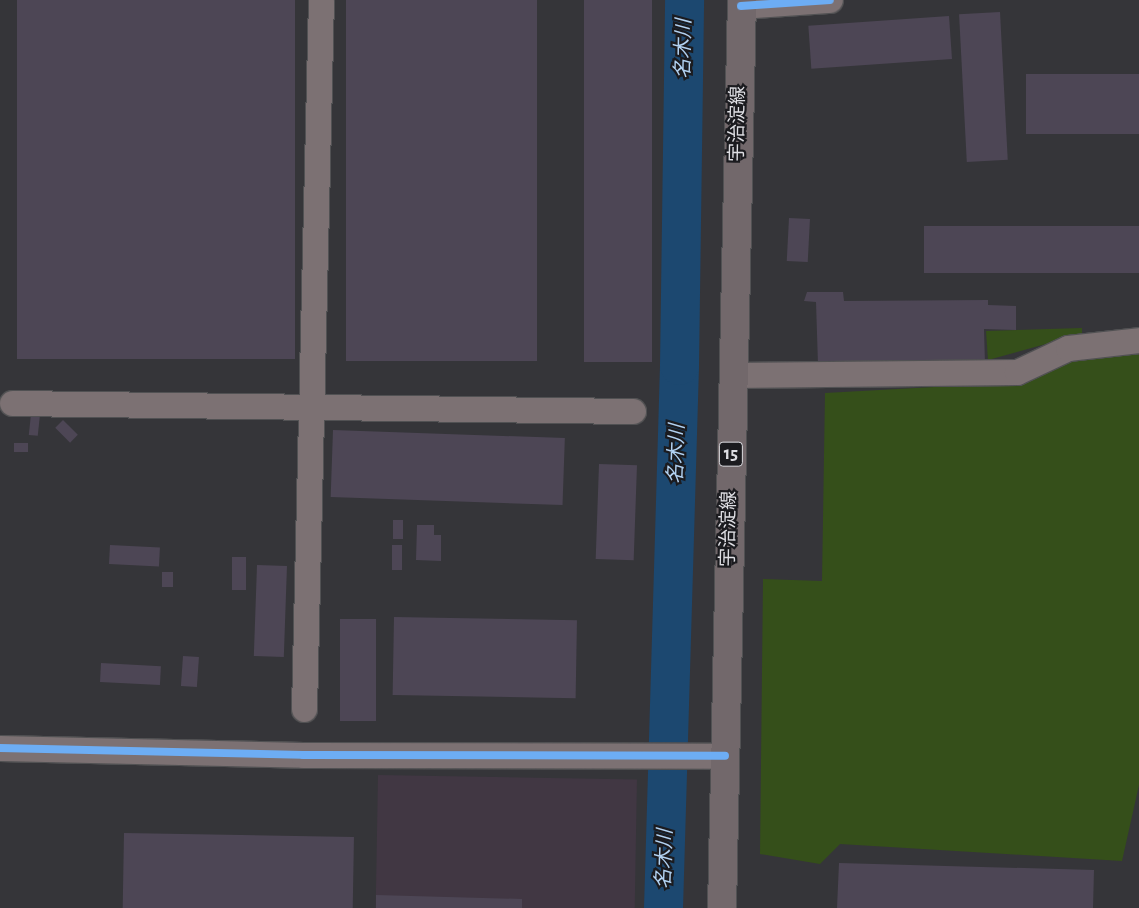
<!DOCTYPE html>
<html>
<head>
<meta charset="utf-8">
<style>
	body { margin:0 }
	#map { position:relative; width:1139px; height:908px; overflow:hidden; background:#353539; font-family:"Alegreya Sans","Noto Sans JP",sans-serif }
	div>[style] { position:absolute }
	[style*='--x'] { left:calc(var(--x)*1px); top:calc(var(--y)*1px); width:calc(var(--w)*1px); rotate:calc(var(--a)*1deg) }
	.commercial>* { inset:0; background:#413743; transform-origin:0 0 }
	.green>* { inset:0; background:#354f1a }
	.river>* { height:39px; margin:-19.5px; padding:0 19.5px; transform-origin:19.5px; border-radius:19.5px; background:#1c4870 }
	.building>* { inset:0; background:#4d4655; transform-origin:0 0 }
	.roads { filter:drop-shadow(1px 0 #515153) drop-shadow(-1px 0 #515153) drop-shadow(0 1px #515153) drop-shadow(0 -1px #515153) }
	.minor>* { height:25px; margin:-12.5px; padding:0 12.5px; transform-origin:12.5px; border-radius:12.5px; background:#7c7173 }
	.major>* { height:28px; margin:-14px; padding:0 14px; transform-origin:14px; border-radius:14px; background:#72686b }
	.cycleway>* { height:8px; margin:-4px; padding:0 4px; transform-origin:4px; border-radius:4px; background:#6dadf4 }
	span { translate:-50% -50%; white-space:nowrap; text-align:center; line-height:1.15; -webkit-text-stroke:4.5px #1b1b1f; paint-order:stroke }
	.shield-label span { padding:1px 4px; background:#1b1b1f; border:1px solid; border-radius:4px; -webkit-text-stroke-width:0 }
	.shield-label { font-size:18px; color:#dedee3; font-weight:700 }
	.street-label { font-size:19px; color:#dedee3 }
	.water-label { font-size:20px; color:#b2d2f2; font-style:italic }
</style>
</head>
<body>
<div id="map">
	<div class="commercial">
		<div style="left:378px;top:775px;width:259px;height:133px;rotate:1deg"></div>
	</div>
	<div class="green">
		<div style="clip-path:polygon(1082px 328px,1082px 334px,988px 360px,986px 331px)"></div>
		<div style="clip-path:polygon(1139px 353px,1139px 785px,1122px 861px,840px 844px,820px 864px,760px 854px,763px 579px,822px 581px,825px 393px,1007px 383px,1072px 358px)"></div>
	</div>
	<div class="river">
		<div style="--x:663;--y:908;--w:543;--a:-88.31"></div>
		<div style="--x:679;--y:365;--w:365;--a:-89.2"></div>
	</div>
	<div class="building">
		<div style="left:17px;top:0;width:278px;height:359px"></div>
		<div style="left:346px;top:0;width:191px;height:361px"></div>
		<div style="left:584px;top:0;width:68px;height:362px"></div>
		<div style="left:1000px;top:12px;width:148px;height:41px;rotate:87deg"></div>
		<div style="left:949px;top:16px;width:43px;height:141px;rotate:86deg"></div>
		<div style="left:1139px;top:74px;width:60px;height:113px;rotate:90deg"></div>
		<div style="left:789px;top:218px;width:21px;height:43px;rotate:3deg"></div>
		<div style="left:1139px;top:226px;width:47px;height:215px;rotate:90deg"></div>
		<div style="clip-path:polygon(807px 292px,843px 292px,844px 301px,988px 300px,988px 305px,1016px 306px,1016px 330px,984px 329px,985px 364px,818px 365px,816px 302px,804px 301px)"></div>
		<div style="left:31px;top:414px;width:9px;height:21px;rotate:6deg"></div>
		<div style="left:63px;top:420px;width:21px;height:11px;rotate:45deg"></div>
		<div style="left:333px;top:430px;width:232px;height:67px;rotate:2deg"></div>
		<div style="left:14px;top:443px;width:14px;height:9px"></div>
		<div style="left:599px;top:464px;width:38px;height:95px;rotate:2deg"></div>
		<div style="left:393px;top:520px;width:10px;height:19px"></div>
		<div style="clip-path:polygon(417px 525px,434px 525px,434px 535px,441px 535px,441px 561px,416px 560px)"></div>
		<div style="left:110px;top:545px;width:50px;height:19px;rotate:3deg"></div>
		<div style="left:392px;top:545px;width:10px;height:25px"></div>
		<div style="left:232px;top:557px;width:14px;height:33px"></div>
		<div style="left:257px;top:565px;width:30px;height:91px;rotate:2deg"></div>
		<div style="left:162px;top:572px;width:11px;height:15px"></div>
		<div style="left:394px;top:617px;width:183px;height:78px;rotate:1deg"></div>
		<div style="left:340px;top:619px;width:36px;height:102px"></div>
		<div style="left:183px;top:656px;width:16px;height:30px;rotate:4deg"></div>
		<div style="left:101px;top:663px;width:60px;height:19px;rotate:3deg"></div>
		<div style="left:124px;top:833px;width:230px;height:75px;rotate:1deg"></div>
		<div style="clip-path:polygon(839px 863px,1094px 870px,1093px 908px,837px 908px)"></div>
		<div style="clip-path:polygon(376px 895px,522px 899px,522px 908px,376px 908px)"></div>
	</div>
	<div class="roads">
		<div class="minor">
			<div style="--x:741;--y:6;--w:89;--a:-3.9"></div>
			<div style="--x:732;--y:375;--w:285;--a:-0.6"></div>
			<div style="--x:1017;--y:372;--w:56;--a:-25.2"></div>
			<div style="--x:1068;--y:348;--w:71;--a:-6.4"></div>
			<div style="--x:12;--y:403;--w:621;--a:0.74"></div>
			<div style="--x:304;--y:709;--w:709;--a:-88.63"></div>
			<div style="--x:0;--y:748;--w:303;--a:1.3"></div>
			<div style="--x:303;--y:755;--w:422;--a:0.1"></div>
		</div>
		<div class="major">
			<div style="--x:722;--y:908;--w:908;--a:-88.74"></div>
		</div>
	</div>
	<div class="cycleway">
		<div style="--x:741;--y:6;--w:89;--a:-3.9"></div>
		<div style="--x:0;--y:748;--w:303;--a:1.3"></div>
		<div style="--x:303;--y:755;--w:422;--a:0.1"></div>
	</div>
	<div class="shield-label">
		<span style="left:731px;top:454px">15</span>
	</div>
	<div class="street-label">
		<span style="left:738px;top:124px;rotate:-89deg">宇治淀線</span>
		<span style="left:729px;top:529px;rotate:-89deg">宇治淀線</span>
	</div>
	<div class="water-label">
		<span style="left:684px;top:49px;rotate:-89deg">名木川</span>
		<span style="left:677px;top:454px;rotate:-88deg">名木川</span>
		<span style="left:665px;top:859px;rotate:-88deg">名木川</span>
	</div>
</div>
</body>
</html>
